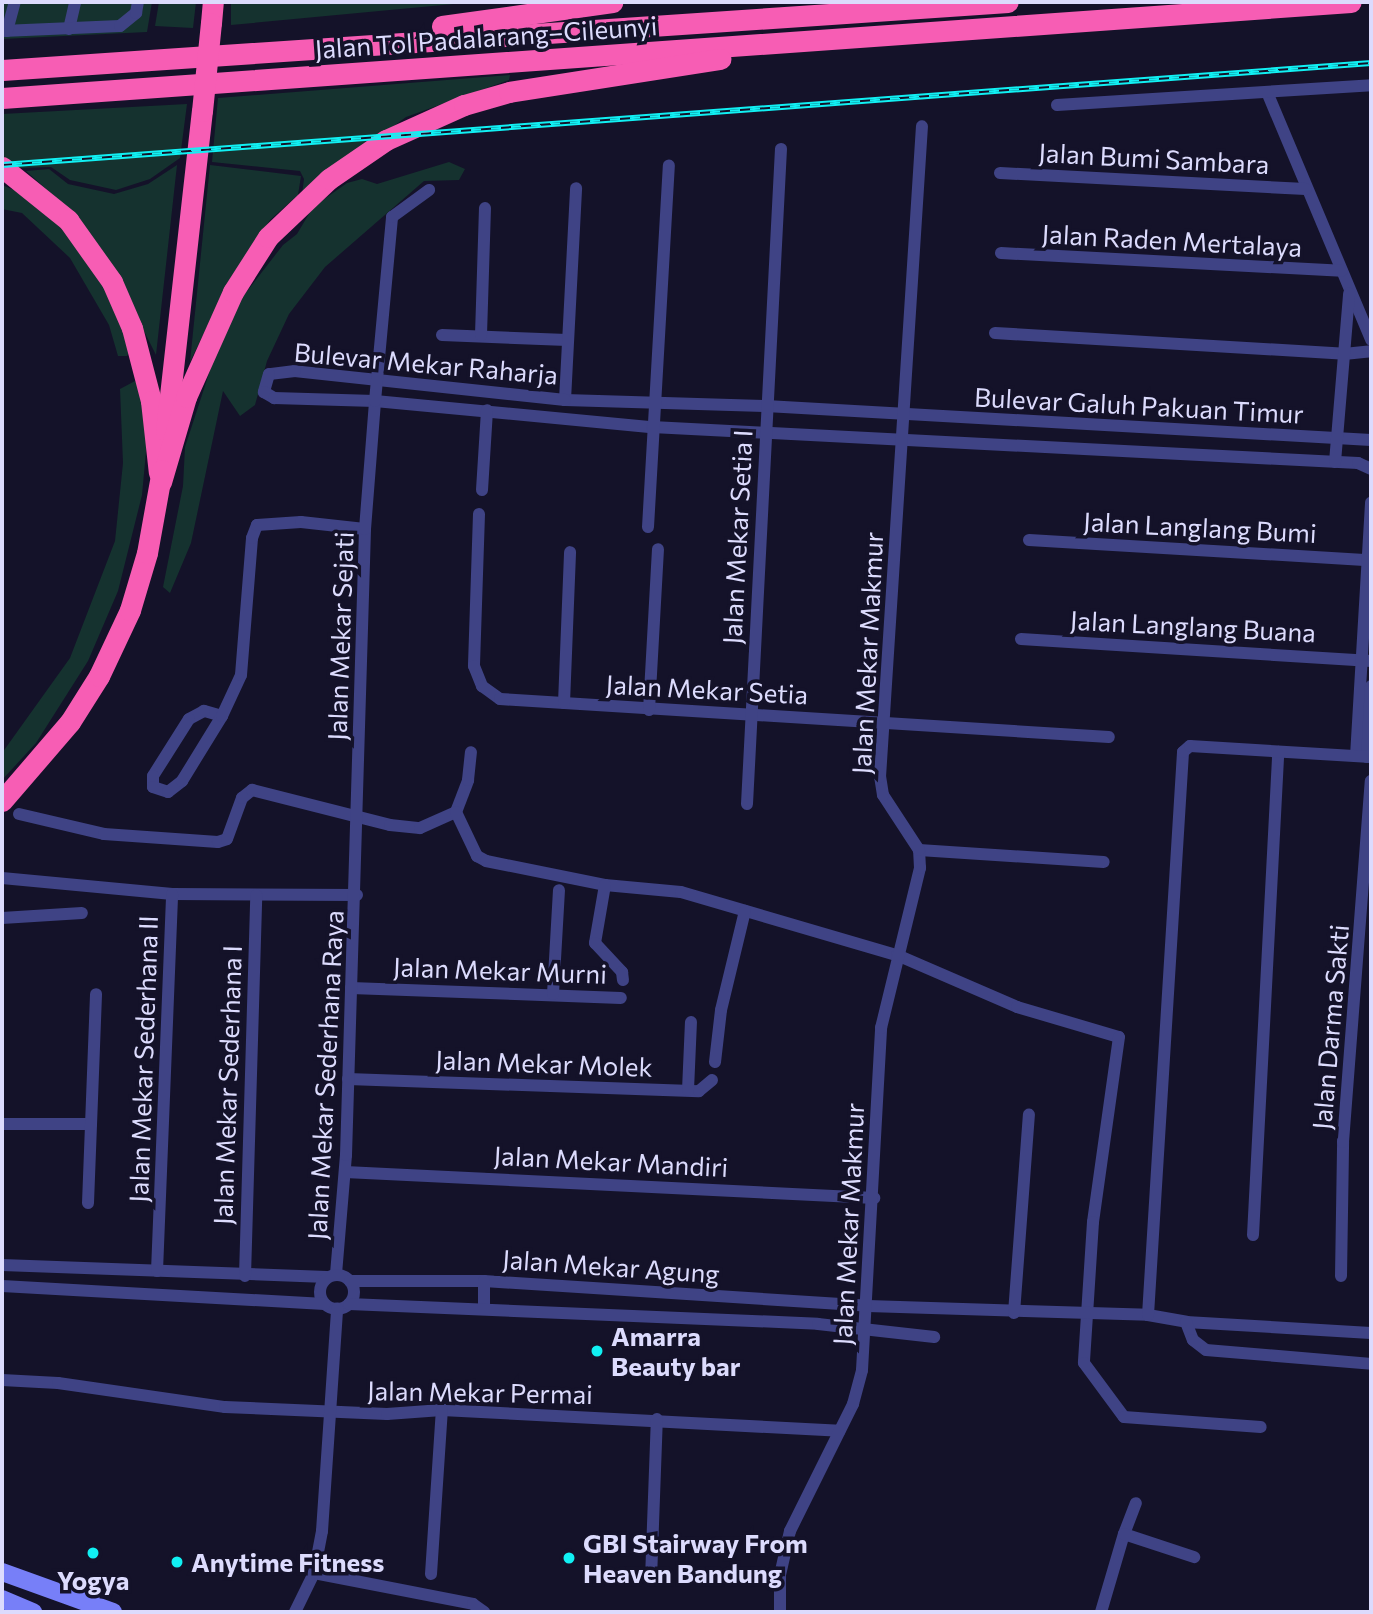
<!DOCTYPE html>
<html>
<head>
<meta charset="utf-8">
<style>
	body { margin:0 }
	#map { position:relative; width:1373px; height:1614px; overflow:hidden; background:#141229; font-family:Commissioner,sans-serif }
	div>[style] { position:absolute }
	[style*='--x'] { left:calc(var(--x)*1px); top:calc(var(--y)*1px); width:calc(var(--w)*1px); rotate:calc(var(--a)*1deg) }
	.green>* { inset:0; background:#15322f }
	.street>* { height:12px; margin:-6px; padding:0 6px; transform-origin:6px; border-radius:6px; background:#3f4385 }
	.street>.ring { margin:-6px; padding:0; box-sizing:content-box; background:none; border:12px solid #3f4385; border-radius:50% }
	.secondary>* { height:18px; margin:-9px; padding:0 9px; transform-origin:9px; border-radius:9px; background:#777ff8 }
	.highway>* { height:21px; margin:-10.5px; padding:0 10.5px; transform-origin:10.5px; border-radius:10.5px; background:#f75db4 }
	.rail>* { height:6px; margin-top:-3px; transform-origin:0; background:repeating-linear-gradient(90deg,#141229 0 10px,#11f0f3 0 20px); box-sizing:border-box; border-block:2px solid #11f0f3 }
	.highway-bridge>* { height:21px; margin:-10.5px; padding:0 10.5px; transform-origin:10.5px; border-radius:10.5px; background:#f75db4 }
	.dots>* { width:19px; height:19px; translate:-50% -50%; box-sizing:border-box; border:4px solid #141229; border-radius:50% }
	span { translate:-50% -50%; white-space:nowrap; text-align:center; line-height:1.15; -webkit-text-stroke:7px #141229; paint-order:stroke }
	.street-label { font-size:26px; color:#dcdbfd }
	.poi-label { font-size:26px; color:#dcdbfd; font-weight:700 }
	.left { translate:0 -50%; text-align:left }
	.frame { position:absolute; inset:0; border:4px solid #dcdbfd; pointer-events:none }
</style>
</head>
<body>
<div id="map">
	<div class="green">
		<div style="clip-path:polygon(2px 2px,152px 2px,147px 32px,2px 39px)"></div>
		<div style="clip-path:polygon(159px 2px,196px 2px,193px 28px,155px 26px)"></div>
		<div style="clip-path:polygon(231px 2px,475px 2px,231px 25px)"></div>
		<div style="clip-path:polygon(510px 75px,509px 80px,406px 117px,302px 194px,304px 179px,300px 171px,212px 162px,218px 98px)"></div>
		<div style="clip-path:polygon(187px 104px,180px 158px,150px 179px,116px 190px,70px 180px,51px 167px,20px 168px,2px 158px,2px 114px)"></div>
		<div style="clip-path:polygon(449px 162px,465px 169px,459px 180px,424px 181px,325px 267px,289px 314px,267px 361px,255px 405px,240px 416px,223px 391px,191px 543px,170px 593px,163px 587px,183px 486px,185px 447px,216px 352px,241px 299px,283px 245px,297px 234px,313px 207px,347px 183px,362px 179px,377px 184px)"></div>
		<div style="clip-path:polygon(177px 165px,156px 355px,123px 289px,53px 195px,26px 171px,49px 169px,68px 184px,114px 194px,148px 184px)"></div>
		<div style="clip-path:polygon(210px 165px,301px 176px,298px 195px,270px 220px,230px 279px,190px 362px)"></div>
		<div style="clip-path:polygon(2px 185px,24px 194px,92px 256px,132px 347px,127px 356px,118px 356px,109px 325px,70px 258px,22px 213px,2px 209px)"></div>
		<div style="clip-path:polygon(135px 381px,143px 392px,147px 441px,142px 495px,118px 591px,88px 661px,36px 743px,2px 780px,2px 753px,70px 658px,115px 541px,123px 463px,120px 389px)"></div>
	</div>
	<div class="street">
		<div style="--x:69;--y:29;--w:28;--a:-77"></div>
		<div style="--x:2;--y:31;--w:118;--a:-2.4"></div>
		<div style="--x:120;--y:26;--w:21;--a:-39"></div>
		<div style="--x:136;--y:13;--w:11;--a:-80"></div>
		<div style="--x:7;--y:31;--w:30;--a:-75"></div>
		<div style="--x:1267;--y:92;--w:269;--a:67.2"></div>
		<div style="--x:1057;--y:105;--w:315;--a:-3.6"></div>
		<div style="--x:1000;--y:173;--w:306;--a:3"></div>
		<div style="--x:1001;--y:253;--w:341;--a:3"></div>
		<div style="--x:995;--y:333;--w:350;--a:3.4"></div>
		<div style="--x:1344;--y:354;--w:27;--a:-6"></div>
		<div style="--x:442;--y:335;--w:125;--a:2.3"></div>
		<div style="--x:481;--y:335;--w:127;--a:-88.2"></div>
		<div style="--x:565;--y:400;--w:212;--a:-87"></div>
		<div style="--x:1371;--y:440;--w:606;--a:-176.78"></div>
		<div style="--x:766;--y:406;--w:201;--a:-178.3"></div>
		<div style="--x:565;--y:400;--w:272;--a:-173.9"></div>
		<div style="--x:295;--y:371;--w:26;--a:173"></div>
		<div style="--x:269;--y:374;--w:19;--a:106"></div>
		<div style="--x:264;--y:392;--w:12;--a:31"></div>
		<div style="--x:274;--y:398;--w:101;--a:1.7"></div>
		<div style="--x:375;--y:401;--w:278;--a:5.4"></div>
		<div style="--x:652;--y:427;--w:707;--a:2.92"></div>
		<div style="--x:1358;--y:463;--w:14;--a:25"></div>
		<div style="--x:1335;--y:462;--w:169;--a:-85.2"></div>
		<div style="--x:482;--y:490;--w:80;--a:-86.4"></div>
		<div style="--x:479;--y:514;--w:152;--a:91.9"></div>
		<div style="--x:474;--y:666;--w:22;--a:68"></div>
		<div style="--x:482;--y:686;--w:22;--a:36"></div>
		<div style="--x:500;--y:699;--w:610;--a:3.57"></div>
		<div style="--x:648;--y:527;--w:362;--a:-86.7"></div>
		<div style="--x:1029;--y:540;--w:340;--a:3.4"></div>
		<div style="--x:1021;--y:639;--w:351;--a:3.6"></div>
		<div style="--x:564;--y:703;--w:151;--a:-87.7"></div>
		<div style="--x:649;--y:710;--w:161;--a:-86.8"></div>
		<div style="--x:222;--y:716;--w:19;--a:-164"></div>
		<div style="--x:204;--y:711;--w:17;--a:152"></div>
		<div style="--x:189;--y:719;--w:67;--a:122.3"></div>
		<div style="--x:153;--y:776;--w:11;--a:90"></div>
		<div style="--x:153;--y:787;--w:16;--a:18"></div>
		<div style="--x:168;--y:792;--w:18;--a:-38"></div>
		<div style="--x:182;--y:781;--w:76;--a:-58.4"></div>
		<div style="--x:222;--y:716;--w:45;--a:-65.1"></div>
		<div style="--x:241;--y:675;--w:137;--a:-85.4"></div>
		<div style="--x:252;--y:538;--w:14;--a:-69"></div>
		<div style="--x:257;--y:525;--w:44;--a:-3.9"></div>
		<div style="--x:301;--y:522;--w:64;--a:6.2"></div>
		<div style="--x:1356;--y:756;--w:254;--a:-86.6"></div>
		<div style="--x:1367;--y:757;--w:71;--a:-86.8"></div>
		<div style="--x:747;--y:804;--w:656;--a:-87.03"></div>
		<div style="--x:456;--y:812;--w:34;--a:-69"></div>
		<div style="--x:468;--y:780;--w:28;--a:-84"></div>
		<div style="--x:19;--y:814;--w:87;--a:13.2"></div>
		<div style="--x:104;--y:834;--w:114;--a:4"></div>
		<div style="--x:218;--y:842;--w:9;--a:-18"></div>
		<div style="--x:227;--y:839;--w:44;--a:-69.9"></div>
		<div style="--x:242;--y:798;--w:13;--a:-39"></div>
		<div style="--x:252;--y:790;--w:142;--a:14.2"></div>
		<div style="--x:390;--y:825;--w:30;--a:6"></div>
		<div style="--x:420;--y:828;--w:39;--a:-24"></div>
		<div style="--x:456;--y:812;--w:49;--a:64.5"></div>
		<div style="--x:477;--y:856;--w:10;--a:29"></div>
		<div style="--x:486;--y:861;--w:121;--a:11.4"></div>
		<div style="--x:605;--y:885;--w:76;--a:5.3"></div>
		<div style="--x:681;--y:892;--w:225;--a:16.3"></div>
		<div style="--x:897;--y:955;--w:131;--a:23.4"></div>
		<div style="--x:1017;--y:1007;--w:106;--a:16.4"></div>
		<div style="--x:1119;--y:1037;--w:187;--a:98"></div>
		<div style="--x:1093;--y:1222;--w:141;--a:93.7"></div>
		<div style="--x:1084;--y:1363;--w:67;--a:53.5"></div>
		<div style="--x:1124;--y:1417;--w:137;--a:4.2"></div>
		<div style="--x:919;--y:850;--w:185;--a:3.7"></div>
		<div style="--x:2;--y:878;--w:171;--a:5.4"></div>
		<div style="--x:172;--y:894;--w:185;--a:0.3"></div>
		<div style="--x:605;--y:885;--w:59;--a:99.8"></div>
		<div style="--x:595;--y:943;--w:40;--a:47"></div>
		<div style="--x:622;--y:972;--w:8;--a:83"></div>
		<div style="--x:2;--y:918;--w:80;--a:-3.6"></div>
		<div style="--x:351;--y:988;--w:270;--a:2.1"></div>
		<div style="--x:553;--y:994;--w:104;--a:-86.7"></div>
		<div style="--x:715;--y:1062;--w:52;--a:-83.4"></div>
		<div style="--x:721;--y:1010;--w:102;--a:-76.4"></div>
		<div style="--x:348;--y:1079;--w:351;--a:2"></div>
		<div style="--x:699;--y:1091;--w:17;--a:-40"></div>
		<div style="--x:688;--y:1090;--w:68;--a:-87.5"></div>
		<div style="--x:2;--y:1124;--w:89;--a:0"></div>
		<div style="--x:345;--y:1172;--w:530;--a:2.81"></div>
		<div style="--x:88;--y:1203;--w:209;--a:-87.8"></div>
		<div style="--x:1253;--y:1235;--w:484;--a:-87"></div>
		<div style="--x:2;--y:1265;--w:325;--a:2.1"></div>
		<div style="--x:157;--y:1271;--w:377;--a:-87.7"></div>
		<div style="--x:336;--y:1274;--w:119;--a:-85.2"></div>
		<div style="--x:346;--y:1155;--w:626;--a:-88.26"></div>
		<div style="--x:365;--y:529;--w:128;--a:-85.5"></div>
		<div style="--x:375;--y:401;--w:185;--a:-84.7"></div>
		<div style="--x:392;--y:217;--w:46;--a:-36.1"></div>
		<div class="ring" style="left:320px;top:1275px;width:22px;height:22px"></div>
		<div style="--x:245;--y:1276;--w:381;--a:-88.3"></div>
		<div style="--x:1341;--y:1276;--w:134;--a:-89.1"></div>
		<div style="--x:1343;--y:1142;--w:362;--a:-85.6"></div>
		<div style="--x:350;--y:1281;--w:134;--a:0"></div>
		<div style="--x:484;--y:1281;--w:385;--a:3.7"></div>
		<div style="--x:868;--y:1306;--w:280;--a:1.8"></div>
		<div style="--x:1148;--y:1315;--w:39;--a:10"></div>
		<div style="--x:1186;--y:1322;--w:185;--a:3.4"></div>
		<div style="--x:484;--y:1281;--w:28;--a:90"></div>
		<div style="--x:2;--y:1286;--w:323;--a:3.2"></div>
		<div style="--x:349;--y:1304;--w:469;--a:2.4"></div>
		<div style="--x:818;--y:1324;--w:117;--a:6.4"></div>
		<div style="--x:1014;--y:1313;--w:199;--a:-85.7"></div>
		<div style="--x:1148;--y:1315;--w:564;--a:-86.44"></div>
		<div style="--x:1183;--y:752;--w:9;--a:-41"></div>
		<div style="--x:1190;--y:746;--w:181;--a:3.5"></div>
		<div style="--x:1186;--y:1322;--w:19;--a:69"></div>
		<div style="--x:1193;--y:1340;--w:16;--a:38"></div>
		<div style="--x:1206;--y:1350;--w:166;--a:4.8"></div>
		<div style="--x:2;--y:1380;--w:56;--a:3.1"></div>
		<div style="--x:58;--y:1383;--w:169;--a:8.2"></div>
		<div style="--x:225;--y:1407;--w:162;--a:2.5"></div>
		<div style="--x:387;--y:1414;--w:55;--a:-4.2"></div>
		<div style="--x:442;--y:1410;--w:398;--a:3"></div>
		<div style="--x:1124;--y:1534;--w:33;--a:-69"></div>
		<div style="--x:314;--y:1573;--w:162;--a:11"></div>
		<div style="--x:473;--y:1604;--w:14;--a:36"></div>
		<div style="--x:431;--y:1574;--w:164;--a:-86.2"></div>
		<div style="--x:651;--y:1579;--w:160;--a:-87.9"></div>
		<div style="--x:295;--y:1612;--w:43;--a:-64"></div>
		<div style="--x:314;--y:1573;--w:43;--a:-79.2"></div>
		<div style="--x:322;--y:1531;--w:223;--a:-86.1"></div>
		<div style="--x:780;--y:1612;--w:37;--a:-90"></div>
		<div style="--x:780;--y:1575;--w:45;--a:-77.2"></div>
		<div style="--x:790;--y:1531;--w:142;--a:-63.6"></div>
		<div style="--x:853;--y:1404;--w:35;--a:-75"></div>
		<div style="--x:862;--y:1370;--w:343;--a:-86.8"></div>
		<div style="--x:881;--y:1028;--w:165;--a:-76.3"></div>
		<div style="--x:920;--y:868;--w:18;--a:-93"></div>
		<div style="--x:919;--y:850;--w:66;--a:-123.2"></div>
		<div style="--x:883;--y:795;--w:18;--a:-99"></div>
		<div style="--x:880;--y:777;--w:652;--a:-86.31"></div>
		<div style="--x:1101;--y:1612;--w:81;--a:-73.6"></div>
		<div style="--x:1124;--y:1534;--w:74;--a:18.2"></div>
	</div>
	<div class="secondary">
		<div style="--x:2;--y:1572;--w:118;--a:19.8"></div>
		<div style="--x:2;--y:1599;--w:34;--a:23"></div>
	</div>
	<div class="highway">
		<div style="--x:211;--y:23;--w:21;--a:-85"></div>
		<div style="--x:442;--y:26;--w:172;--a:-8"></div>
		<div style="--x:2;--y:70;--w:1008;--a:-3.87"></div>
		<div style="--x:2;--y:98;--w:1352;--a:-4.07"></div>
		<div style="--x:2;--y:167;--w:85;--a:38.8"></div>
		<div style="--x:68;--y:220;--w:76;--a:54.6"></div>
		<div style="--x:112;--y:282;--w:50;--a:66.5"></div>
		<div style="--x:132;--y:328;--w:75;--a:75.4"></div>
		<div style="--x:151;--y:401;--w:72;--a:83.7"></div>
		<div style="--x:166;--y:431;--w:322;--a:-83.6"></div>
		<div style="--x:161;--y:482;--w:89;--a:-73.6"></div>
		<div style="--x:186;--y:397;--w:115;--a:-65.9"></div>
		<div style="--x:233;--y:292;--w:65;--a:-57.5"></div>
		<div style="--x:268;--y:237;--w:84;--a:-43.6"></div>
		<div style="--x:329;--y:179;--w:69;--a:-34.4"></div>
		<div style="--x:386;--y:140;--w:85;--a:-24.2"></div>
		<div style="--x:464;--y:105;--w:47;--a:-16.1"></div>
		<div style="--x:509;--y:92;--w:214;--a:-8.9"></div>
		<div style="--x:2;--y:801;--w:104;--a:-49.3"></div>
		<div style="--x:70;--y:722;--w:54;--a:-57.8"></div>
		<div style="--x:99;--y:676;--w:73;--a:-64.8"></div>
		<div style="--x:130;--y:610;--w:59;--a:-73.4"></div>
		<div style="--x:147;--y:553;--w:84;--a:-79.8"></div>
	</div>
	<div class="rail">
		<div style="--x:2;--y:165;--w:1373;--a:-4.26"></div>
	</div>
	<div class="highway-bridge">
		<div style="--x:202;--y:111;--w:88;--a:-84.2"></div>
	</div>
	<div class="dots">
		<div style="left:597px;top:1351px;background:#11f0f3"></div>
		<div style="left:93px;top:1553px;background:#11f0f3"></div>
		<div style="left:569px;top:1558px;background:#11f0f3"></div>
		<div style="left:177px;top:1562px;background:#11f0f3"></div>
	</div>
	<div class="street-label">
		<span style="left:486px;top:37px;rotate:-4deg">Jalan Tol Padalarang–Cileunyi</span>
		<span style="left:1154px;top:158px;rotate:3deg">Jalan Bumi Sambara</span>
		<span style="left:1172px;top:240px;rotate:3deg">Jalan Raden Mertalaya</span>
		<span style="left:426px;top:363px;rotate:5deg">Bulevar Mekar Raharja</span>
		<span style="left:1139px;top:405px;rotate:3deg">Bulevar Galuh Pakuan Timur</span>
		<span style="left:1200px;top:527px;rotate:3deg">Jalan Langlang Bumi</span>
		<span style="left:737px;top:537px;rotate:-87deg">Jalan Mekar Setia I</span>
		<span style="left:1193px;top:626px;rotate:3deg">Jalan Langlang Buana</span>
		<span style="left:340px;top:636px;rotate:-88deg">Jalan Mekar Sejati</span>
		<span style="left:867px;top:653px;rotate:-87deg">Jalan Mekar Makmur</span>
		<span style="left:707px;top:689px;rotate:3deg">Jalan Mekar Setia</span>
		<span style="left:500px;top:970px;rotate:2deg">Jalan Mekar Murni</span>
		<span style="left:1330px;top:1027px;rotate:-85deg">Jalan Darma Sakti</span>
		<span style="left:143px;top:1059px;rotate:-88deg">Jalan Mekar Sederhana II</span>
		<span style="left:544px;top:1063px;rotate:2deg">Jalan Mekar Molek</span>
		<span style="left:325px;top:1075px;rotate:-87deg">Jalan Mekar Sederhana Raya</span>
		<span style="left:227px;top:1085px;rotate:-88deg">Jalan Mekar Sederhana I</span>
		<span style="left:611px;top:1161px;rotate:3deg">Jalan Mekar Mandiri</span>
		<span style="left:848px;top:1224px;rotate:-87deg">Jalan Mekar Makmur</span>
		<span style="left:611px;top:1266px;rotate:4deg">Jalan Mekar Agung</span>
		<span style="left:480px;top:1392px;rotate:1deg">Jalan Mekar Permai</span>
	</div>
	<div class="poi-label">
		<span class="left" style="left:611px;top:1351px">Amarra<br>Beauty bar</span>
		<span class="left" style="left:583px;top:1558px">GBI Stairway From<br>Heaven Bandung</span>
		<span class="left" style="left:191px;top:1562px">Anytime Fitness</span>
		<span style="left:93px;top:1580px">Yogya</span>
	</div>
	<div class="frame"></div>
</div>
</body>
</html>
